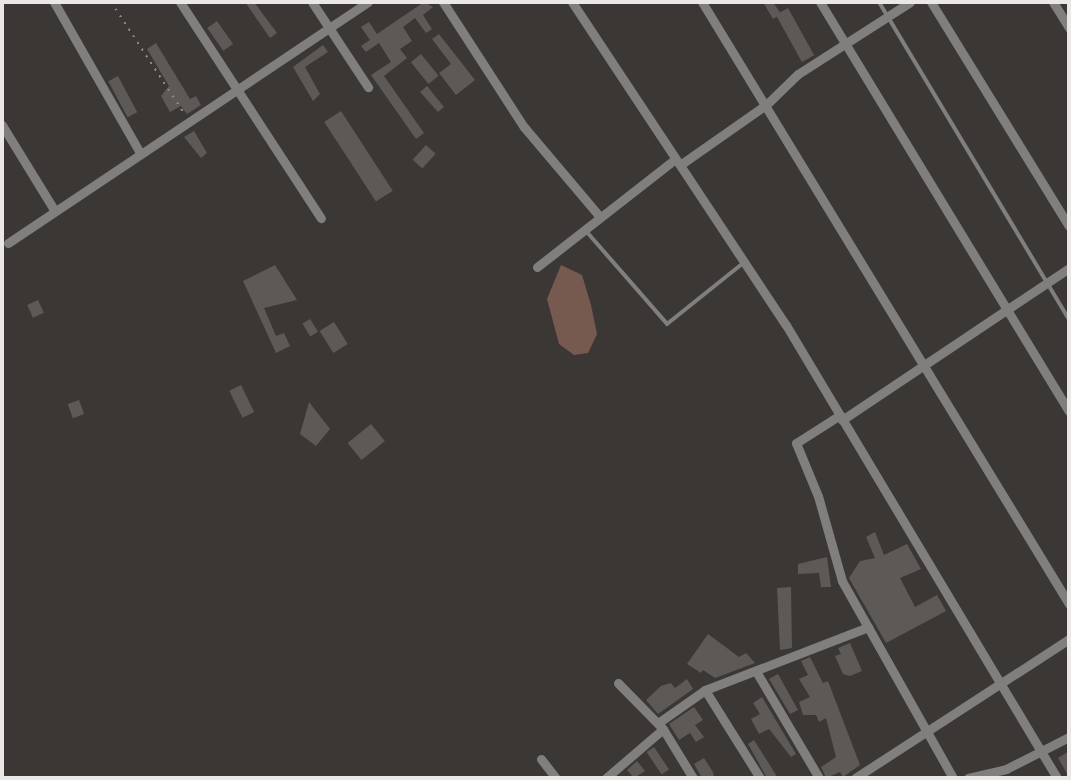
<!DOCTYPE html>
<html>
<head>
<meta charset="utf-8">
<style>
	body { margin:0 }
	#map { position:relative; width:1071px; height:780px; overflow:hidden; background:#3b3735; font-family:Mulish,sans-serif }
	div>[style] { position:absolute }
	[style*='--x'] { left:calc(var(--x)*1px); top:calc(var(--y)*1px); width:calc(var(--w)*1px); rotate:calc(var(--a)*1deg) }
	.green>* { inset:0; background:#765a50 }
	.building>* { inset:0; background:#5d5957; transform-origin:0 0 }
	.path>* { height:2px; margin-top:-1px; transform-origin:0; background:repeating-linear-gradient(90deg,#8f8b8a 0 2px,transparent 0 8px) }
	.service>* { height:4px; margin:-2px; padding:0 2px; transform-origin:2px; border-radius:2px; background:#817f7e }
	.minor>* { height:9px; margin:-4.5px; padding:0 4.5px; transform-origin:4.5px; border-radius:4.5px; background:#817f7e }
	span { translate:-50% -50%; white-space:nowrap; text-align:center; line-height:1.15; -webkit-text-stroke:6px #3b3735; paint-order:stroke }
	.frame { position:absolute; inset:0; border:4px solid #eae7e6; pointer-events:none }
</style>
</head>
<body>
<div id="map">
	<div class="green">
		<div style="clip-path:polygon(561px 265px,582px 275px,591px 305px,597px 334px,588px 353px,574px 355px,559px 344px,547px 299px)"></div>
	</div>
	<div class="building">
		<div style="clip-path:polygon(245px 2px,254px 2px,277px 33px,270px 38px)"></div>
		<div style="clip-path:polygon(424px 2px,433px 7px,423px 15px,432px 29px,426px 33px,415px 18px,403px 27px,412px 41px,400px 49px,407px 58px,384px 76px,424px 133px,416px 139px,371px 75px,391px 62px,379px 43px,366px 52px,361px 46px,370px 40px,361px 27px,369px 22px,377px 34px)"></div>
		<div style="clip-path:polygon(763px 2px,773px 2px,781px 14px,773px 19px)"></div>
		<div style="left:788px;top:8px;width:54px;height:14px;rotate:61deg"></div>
		<div style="left:217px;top:21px;width:28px;height:12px;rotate:55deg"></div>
		<div style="clip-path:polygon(439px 34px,475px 80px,456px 95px,439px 73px,451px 64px,432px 39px)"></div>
		<div style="clip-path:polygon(156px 43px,190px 99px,196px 96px,201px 105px,187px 114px,181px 106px,170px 112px,161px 96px,169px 86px,147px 49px)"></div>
		<div style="clip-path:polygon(323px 45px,328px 52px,305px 67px,320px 94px,313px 101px,293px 67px)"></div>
		<div style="left:421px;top:54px;width:28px;height:13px;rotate:51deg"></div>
		<div style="left:118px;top:76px;width:41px;height:11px;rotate:62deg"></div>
		<div style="clip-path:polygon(427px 86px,444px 107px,438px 112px,420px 92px)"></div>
		<div style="left:341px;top:111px;width:95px;height:20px;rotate:57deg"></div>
		<div style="clip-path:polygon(194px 131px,207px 153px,201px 158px,184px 137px)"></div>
		<div style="left:426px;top:145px;width:13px;height:20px;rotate:42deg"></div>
		<div style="clip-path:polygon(275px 265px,297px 300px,264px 308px,276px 336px,284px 333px,290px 346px,276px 353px,243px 281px)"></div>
		<div style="left:38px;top:300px;width:14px;height:12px;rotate:65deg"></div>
		<div style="left:310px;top:319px;width:15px;height:9px;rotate:58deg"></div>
		<div style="left:334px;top:322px;width:26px;height:17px;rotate:58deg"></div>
		<div style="left:241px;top:385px;width:30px;height:13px;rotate:64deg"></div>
		<div style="left:79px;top:400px;width:15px;height:12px;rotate:70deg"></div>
		<div style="clip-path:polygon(309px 402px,330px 429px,316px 446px,300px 434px)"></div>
		<div style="left:371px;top:424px;width:22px;height:30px;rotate:51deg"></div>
		<div style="clip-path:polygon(875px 532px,884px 555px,907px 544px,921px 569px,900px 578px,915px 607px,937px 595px,946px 611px,886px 643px,849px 578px,860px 561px,875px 558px,866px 537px)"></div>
		<div style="clip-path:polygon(827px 557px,831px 587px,821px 587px,819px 573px,798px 574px,798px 564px)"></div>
		<div style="clip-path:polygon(791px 587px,792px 648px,780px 650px,777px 588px)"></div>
		<div style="clip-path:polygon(708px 634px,739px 657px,746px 653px,755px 663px,715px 678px,703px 670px,701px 673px,687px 664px)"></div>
		<div style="clip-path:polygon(850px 643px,862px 671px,850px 676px,843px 674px,835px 656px,841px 654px,838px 648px)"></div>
		<div style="clip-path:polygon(810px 657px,823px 683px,828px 681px,860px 765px,843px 777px,840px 772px,826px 778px,821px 767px,836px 757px,826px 718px,819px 722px,816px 715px,803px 715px,799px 702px,810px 697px,799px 679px,808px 675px,801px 661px)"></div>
		<div style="clip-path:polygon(778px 674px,798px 710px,790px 714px,769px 679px)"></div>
		<div style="clip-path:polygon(687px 679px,693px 689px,658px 714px,646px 700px,661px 686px,671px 683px,675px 688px)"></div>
		<div style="clip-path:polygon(762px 697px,796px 754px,791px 757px,769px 729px,759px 734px,751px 719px,760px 714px,753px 703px)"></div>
		<div style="clip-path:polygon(694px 707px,703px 720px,695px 725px,704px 737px,696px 742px,690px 733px,679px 740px,669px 724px)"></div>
		<div style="clip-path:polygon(754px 740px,761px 751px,778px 778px,767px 778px,748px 744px)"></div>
		<div style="left:654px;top:747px;width:27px;height:9px;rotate:56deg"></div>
		<div style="clip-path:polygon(1069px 751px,1069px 777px,1058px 758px)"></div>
		<div style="clip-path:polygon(704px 758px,713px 772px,714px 778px,702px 778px,694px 764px)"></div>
		<div style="clip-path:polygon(637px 761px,645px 771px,634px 778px,627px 770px)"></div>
	</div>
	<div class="path">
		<div style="--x:111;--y:2;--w:133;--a:56.7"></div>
	</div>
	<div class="service">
		<div style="--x:879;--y:2;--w:370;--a:59.1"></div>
		<div style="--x:586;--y:231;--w:123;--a:48.9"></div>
		<div style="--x:667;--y:324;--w:96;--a:-38.7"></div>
	</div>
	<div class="minor">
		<div style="--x:54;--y:2;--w:174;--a:60.3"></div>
		<div style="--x:180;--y:2;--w:258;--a:56.9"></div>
		<div style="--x:312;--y:2;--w:102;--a:56.6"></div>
		<div style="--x:443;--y:2;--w:149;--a:57.1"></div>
		<div style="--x:524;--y:127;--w:118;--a:49.8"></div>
		<div style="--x:572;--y:2;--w:387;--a:56.5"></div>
		<div style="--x:786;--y:325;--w:528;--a:59.11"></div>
		<div style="--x:702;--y:2;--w:705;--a:58.63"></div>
		<div style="--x:820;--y:2;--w:479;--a:58.7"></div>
		<div style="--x:931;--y:2;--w:263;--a:58.4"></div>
		<div style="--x:1053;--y:2;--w:31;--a:58"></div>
		<div style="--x:2;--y:125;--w:101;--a:58.4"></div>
		<div style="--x:680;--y:165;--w:106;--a:-35"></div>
		<div style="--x:767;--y:104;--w:43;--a:-44.1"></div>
		<div style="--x:798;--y:74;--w:133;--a:-32.7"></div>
		<div style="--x:8;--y:243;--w:433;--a:-33.8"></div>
		<div style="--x:537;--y:267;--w:175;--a:-38"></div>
		<div style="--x:840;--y:415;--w:52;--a:147.5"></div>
		<div style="--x:796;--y:443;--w:57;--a:67.5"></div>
		<div style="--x:818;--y:496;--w:88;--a:74.2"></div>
		<div style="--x:842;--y:581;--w:226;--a:60.6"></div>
		<div style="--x:842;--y:420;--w:273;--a:-33.8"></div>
		<div style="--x:757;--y:673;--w:122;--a:59.4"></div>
		<div style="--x:618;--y:683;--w:64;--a:45.6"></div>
		<div style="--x:663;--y:729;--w:57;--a:58.5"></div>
		<div style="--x:658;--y:723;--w:57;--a:-35.1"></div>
		<div style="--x:541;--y:759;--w:24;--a:52"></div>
		<div style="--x:606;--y:778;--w:75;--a:-40.7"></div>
		<div style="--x:760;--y:778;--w:104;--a:-122"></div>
		<div style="--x:705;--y:690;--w:175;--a:-21.1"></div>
		<div style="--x:855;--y:778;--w:255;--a:-33"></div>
		<div style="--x:968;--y:778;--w:39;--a:-13"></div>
		<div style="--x:1006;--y:769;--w:71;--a:-26.9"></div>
	</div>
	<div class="frame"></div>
</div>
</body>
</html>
